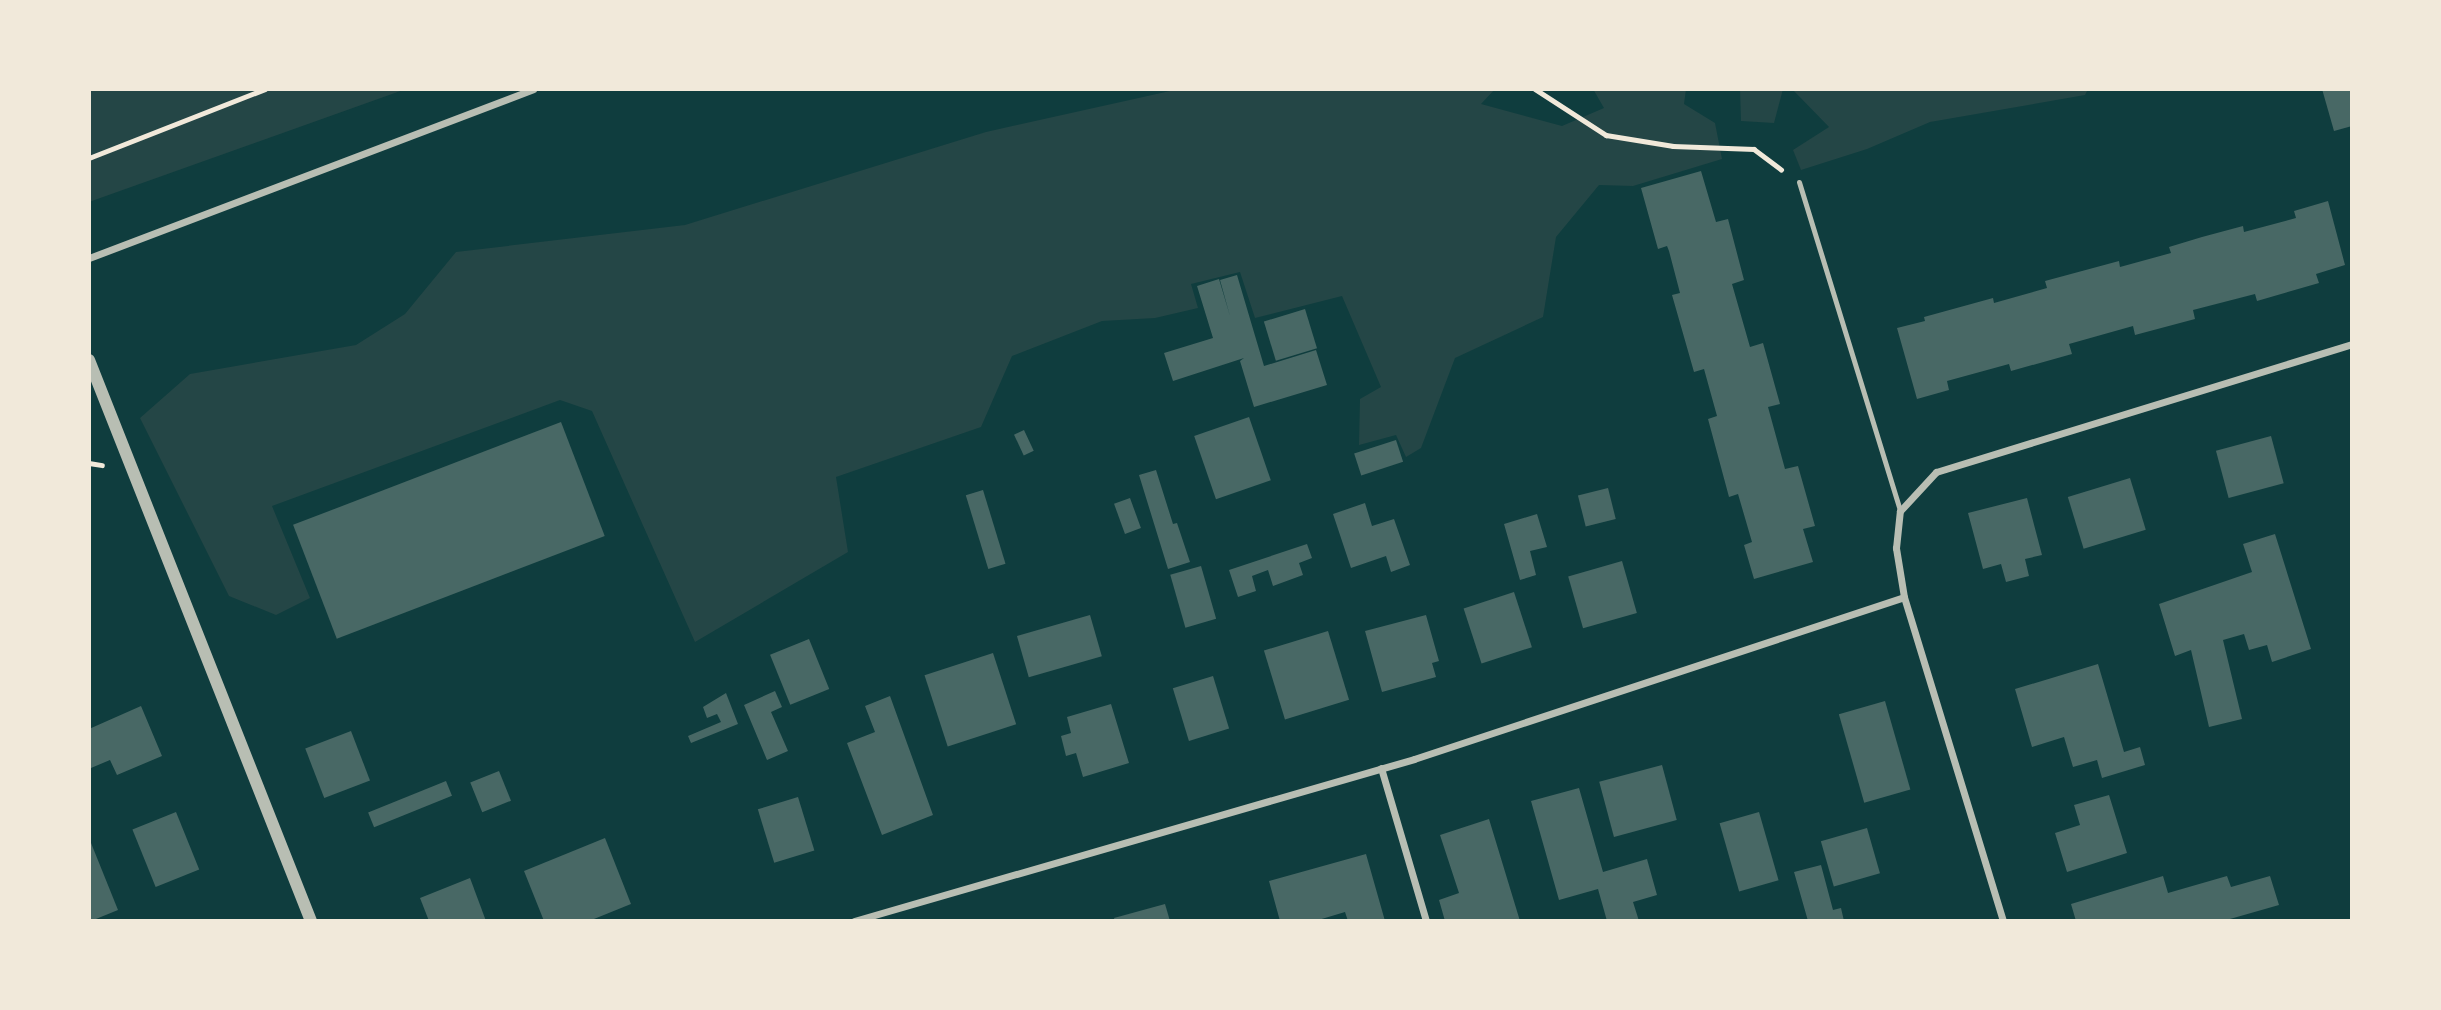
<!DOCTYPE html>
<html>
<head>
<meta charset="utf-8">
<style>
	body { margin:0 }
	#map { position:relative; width:2441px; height:1010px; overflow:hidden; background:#0f3d3e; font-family:Ubuntu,sans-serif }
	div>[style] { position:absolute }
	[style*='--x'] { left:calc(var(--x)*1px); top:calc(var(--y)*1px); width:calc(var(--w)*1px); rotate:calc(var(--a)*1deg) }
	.green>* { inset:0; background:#244646 }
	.building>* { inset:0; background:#486865; transform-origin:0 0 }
	.path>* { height:4.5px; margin:-2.25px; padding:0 2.25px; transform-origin:2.25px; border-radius:2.25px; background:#f1e9da }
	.service>* { height:5px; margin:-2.5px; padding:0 2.5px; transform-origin:2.5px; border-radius:2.5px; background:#b8beb3 }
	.minor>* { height:7px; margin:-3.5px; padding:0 3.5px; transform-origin:3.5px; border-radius:3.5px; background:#b8beb3 }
	.tertiary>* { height:12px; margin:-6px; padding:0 6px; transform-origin:6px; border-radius:6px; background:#b8beb3 }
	span { translate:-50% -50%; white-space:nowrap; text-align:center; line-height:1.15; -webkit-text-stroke:7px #f1e9da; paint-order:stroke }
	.frame { position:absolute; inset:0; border:91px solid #f1e9da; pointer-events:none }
</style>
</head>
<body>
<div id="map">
	<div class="green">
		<div style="clip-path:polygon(89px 89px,406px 89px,89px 202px)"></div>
		<div style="clip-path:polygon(1179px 89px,1495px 89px,1481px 104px,1562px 126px,1604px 108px,1593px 89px,1686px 89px,1684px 104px,1715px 123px,1722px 159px,1633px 186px,1599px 185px,1556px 237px,1543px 317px,1455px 358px,1421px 448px,1406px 457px,1396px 435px,1359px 445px,1360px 399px,1381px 387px,1342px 296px,1255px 318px,1240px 272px,1191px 284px,1198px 308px,1155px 318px,1102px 321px,1012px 356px,981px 427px,836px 477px,848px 552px,695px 642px,592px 411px,560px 400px,272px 506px,310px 598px,276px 615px,229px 596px,140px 418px,190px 374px,356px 345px,405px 314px,456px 252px,685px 225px,986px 132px)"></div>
		<div style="clip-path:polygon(1740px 89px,1783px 89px,1774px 123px,1741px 121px)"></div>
		<div style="clip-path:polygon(1792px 89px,2088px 89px,2085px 95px,1930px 122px,1867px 149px,1801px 170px,1793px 150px,1829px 127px)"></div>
	</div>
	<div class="building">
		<div style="clip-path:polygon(2322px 89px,2352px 89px,2352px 126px,2334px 131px)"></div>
		<div style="clip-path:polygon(1701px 171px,1716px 222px,1728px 219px,1744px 280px,1732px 284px,1750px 347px,1763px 343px,1780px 404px,1768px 407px,1785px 469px,1798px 466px,1815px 526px,1803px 529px,1813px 562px,1754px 579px,1744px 545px,1752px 542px,1738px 494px,1729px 497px,1708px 419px,1717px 416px,1704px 369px,1694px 372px,1672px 295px,1680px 293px,1669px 251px,1667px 246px,1658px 249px,1641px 188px)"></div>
		<div style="clip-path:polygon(2328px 201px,2345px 265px,2316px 274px,2319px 283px,2257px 301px,2255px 294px,2193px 310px,2195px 319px,2135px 335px,2133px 326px,2069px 344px,2072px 354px,2011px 371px,2009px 364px,1947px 381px,1949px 390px,1917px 399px,1897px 328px,1925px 321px,1924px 317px,1993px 298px,1994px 303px,2047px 288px,2045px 281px,2119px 261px,2120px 267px,2171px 253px,2169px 247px,2202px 237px,2243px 226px,2244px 232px,2296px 218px,2294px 211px)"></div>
		<div style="clip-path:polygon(1237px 275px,1264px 366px,1316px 350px,1327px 385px,1254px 407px,1240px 361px,1244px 358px,1173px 381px,1164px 353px,1213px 338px,1197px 286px,1219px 279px,1230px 316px,1220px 280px)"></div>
		<div style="left:1305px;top:309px;width:41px;height:43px;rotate:73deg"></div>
		<div style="left:1249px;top:417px;width:67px;height:58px;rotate:71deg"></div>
		<div style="left:561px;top:422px;width:122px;height:287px;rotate:69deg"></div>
		<div style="left:1024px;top:430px;width:23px;height:11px;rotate:65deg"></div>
		<div style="left:2271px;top:436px;width:49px;height:57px;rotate:75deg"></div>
		<div style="left:1396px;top:440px;width:23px;height:44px;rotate:72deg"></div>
		<div style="clip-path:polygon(1156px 470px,1173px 524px,1177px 523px,1190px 562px,1168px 569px,1139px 475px)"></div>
		<div style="left:2130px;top:478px;width:54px;height:65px;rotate:73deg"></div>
		<div style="left:1608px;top:488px;width:32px;height:31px;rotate:76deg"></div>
		<div style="left:983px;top:490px;width:77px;height:18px;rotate:73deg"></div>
		<div style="left:1130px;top:498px;width:32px;height:17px;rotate:70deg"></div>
		<div style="clip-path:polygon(2027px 498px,2042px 555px,2025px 559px,2029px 576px,2006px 582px,2001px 564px,1983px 569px,1968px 513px)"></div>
		<div style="clip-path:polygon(1365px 503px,1372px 526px,1394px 519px,1410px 565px,1391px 572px,1386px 556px,1351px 568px,1333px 514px)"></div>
		<div style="clip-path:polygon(1537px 514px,1547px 547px,1530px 551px,1536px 575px,1520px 580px,1504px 524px)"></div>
		<div style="clip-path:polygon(2275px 534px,2311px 649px,2272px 662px,2267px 645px,2249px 650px,2244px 634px,2223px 640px,2242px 719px,2209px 727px,2191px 650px,2175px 656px,2159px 604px,2252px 572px,2243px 544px)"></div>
		<div style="clip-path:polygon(1307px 544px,1312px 558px,1299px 563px,1303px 575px,1273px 586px,1268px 570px,1252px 576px,1256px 591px,1238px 597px,1229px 570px)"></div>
		<div style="left:1622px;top:561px;width:54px;height:56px;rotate:74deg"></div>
		<div style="left:1201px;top:566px;width:55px;height:32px;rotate:74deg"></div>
		<div style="left:1514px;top:592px;width:58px;height:53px;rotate:72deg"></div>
		<div style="left:1090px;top:615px;width:43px;height:76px;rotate:74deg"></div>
		<div style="clip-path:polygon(1426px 615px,1439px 661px,1432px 663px,1436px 677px,1382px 692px,1365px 631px)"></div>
		<div style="left:1328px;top:631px;width:72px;height:67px;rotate:73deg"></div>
		<div style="left:809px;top:639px;width:54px;height:42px;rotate:68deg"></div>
		<div style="left:993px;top:653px;width:75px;height:72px;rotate:72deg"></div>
		<div style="clip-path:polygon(2098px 664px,2124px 752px,2140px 747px,2145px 765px,2102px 778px,2097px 760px,2073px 767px,2064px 737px,2032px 747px,2015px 689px)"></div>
		<div style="left:1213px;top:676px;width:55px;height:42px;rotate:73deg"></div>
		<div style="clip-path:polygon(775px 691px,782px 707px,771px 712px,788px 751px,767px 760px,744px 705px)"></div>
		<div style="clip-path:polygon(726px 693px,738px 724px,691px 743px,688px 736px,721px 722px,717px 714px,707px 718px,703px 707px)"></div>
		<div style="clip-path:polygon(890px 696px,933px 815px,882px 835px,847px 743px,875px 732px,865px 706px)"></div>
		<div style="left:1885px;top:701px;width:92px;height:48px;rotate:74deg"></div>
		<div style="clip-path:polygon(1111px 704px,1129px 763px,1083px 777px,1076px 753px,1066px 756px,1061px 736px,1071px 733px,1067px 717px)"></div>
		<div style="clip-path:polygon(141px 706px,162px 756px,117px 775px,110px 760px,91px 768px,89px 729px)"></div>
		<div style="left:351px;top:731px;width:53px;height:49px;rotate:69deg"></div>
		<div style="left:1662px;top:765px;width:57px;height:65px;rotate:75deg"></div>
		<div style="left:499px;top:771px;width:32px;height:31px;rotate:68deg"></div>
		<div style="left:446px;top:781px;width:16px;height:84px;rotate:68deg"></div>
		<div style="clip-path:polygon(1579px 788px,1603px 872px,1647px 859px,1657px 895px,1633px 902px,1639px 921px,1607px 921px,1598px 889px,1559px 900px,1531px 801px)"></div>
		<div style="clip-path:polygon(2109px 795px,2127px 853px,2067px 872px,2055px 833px,2080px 825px,2074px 805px)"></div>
		<div style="left:798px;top:797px;width:56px;height:42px;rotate:73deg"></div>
		<div style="left:176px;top:812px;width:62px;height:47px;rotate:68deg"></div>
		<div style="left:1759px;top:812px;width:71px;height:41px;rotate:74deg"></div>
		<div style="clip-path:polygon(1489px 819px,1520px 921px,1445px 921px,1439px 900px,1459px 893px,1440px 835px)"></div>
		<div style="left:1867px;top:828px;width:47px;height:48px;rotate:74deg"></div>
		<div style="clip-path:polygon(89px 838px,118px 910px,91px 921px,89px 921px)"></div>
		<div style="clip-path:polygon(605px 838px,631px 904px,589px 921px,544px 921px,524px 871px)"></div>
		<div style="clip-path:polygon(1366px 854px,1385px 921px,1348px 921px,1345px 912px,1315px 921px,1280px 921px,1269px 881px)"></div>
		<div style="clip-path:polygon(1821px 865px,1833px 910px,1841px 908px,1844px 921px,1808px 921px,1794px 872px)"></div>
		<div style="clip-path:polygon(2163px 876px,2168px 893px,2227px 876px,2231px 887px,2270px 876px,2279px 905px,2223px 921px,2076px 921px,2071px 904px)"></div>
		<div style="clip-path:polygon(470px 878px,486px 921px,429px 921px,420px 898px)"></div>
		<div style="clip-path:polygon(1165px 904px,1170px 921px,1115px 921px,1114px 918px)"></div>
	</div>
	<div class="path">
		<div style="--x:1535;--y:89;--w:85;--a:32.9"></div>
		<div style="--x:1606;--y:135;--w:68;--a:9.3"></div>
		<div style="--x:1673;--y:146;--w:81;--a:2.1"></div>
		<div style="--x:1754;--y:149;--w:34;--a:37"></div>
		<div style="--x:89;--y:158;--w:189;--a:-21.4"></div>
		<div style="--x:89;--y:463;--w:13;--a:9"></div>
	</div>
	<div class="service">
		<div style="--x:1799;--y:182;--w:344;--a:72.9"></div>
	</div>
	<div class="minor">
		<div style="--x:89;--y:258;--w:475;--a:-20.8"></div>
		<div style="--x:1904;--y:597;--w:339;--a:73"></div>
		<div style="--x:1381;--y:768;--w:159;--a:73.6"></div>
		<div style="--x:854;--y:921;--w:583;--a:-16.13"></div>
		<div style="--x:1414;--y:759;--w:516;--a:-18.29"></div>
		<div style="--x:1904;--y:597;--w:50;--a:-99.3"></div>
		<div style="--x:1896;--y:548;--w:37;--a:-84"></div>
		<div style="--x:1900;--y:511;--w:53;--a:-47.3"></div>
		<div style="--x:1936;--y:472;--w:435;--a:-17.1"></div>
	</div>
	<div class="tertiary">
		<div style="--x:89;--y:360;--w:603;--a:68.41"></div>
	</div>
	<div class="frame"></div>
</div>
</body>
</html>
